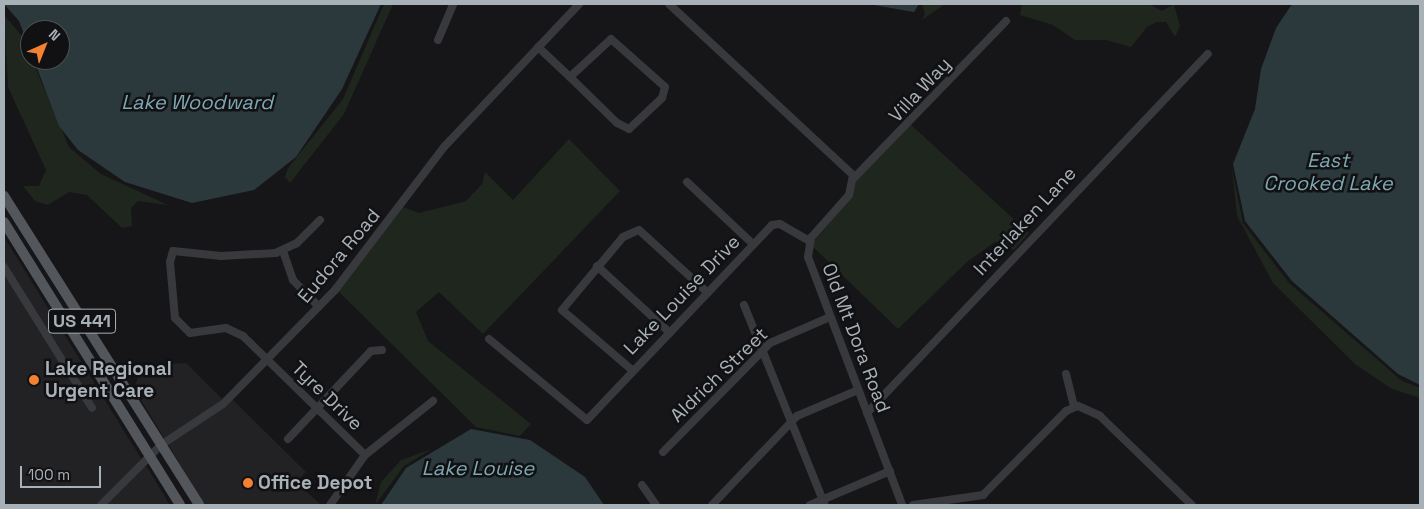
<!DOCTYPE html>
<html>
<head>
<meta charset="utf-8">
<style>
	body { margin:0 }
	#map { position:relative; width:1424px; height:509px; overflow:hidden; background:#161618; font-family:"Space Grotesk",sans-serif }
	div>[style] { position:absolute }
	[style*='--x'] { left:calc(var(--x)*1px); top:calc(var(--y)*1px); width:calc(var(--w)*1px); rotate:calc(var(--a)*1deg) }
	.built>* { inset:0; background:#222225 }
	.green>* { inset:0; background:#1e261e }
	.water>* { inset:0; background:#2c393c }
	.minor>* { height:8px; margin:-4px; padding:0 4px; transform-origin:4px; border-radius:4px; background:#37393d }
	.major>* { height:10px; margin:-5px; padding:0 5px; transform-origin:5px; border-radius:5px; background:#53575c }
	.dots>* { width:14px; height:14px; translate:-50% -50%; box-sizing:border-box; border:2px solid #111113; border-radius:50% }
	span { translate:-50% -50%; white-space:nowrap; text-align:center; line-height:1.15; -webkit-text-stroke:5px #111113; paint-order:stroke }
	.shield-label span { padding:1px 4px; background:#111113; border:1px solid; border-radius:4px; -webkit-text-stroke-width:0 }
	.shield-label { font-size:18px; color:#a8b1b8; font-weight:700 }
	.street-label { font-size:19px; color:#a8b1b8 }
	.poi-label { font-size:19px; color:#a8b1b8; font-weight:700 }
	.left { translate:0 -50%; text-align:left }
	.water-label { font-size:20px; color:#7ea8b3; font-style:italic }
	.frame { position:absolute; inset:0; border:5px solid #a8b1b8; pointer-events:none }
	.north { position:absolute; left:20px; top:20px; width:50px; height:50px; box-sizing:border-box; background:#111113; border:1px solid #4d5155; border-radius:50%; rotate:44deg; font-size:14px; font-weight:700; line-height:20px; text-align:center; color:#a8b1b8 }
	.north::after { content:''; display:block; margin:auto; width:18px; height:22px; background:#f38132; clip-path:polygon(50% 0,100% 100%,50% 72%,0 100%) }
	.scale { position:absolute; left:20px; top:466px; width:81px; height:22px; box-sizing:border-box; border:2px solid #a8b1b8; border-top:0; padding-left:6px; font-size:15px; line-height:18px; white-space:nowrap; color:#a8b1b8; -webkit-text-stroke:4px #111113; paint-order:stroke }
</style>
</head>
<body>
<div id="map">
	<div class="built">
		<div style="clip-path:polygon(4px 237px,142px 460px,98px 505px,4px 505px)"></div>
		<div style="clip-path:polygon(186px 363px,222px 399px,226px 397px,165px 440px,134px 388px,142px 366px)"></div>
		<div style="clip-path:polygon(232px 399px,306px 472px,296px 482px,321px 505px,204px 505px,168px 444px)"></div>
		<div style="clip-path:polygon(145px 464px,170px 505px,105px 505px)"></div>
	</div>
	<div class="green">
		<div style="clip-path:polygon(384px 4px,393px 4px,344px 114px,290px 183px,285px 177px,288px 168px,343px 99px)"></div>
		<div style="clip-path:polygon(922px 4px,945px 4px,922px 20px,925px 14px)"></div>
		<div style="clip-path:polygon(1022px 4px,1149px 4px,1162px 11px,1174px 4px,1180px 26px,1175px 37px,1166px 22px,1157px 22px,1147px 27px,1131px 47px,1106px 40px,1075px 40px,1053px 25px,1020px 15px)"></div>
		<div style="clip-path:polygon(4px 15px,22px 36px,69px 147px,101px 174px,168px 205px,138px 201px,131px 208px,132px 226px,122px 228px,87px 195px,69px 192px,48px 205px,35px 201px,23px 186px,39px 186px,46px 170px,8px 87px)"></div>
		<div style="clip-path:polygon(908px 122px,1029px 233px,1014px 250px,995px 242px,968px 261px,898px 329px,811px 245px,852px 197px,856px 179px)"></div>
		<div style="clip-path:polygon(569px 139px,620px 191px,483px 334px,439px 292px,416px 312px,428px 341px,531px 424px,520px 436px,476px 427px,338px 291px,403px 207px,419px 213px,466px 201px,482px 184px,485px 172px,513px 200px)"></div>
		<div style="clip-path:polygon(1232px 169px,1243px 223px,1289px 283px,1402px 381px,1420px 388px,1420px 398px,1392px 389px,1355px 364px,1273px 283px,1237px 216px)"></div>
		<div style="clip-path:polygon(432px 449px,404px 466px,375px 505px,381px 482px,401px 460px)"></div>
	</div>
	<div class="water">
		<div style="clip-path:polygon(4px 4px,381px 4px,342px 89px,296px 157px,254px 190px,192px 203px,125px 182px,78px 150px,59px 126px,34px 60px,60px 60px,60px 30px,30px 30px,30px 50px,19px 21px)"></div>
		<div style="clip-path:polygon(868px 4px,919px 4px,914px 12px)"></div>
		<div style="clip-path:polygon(1292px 4px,1420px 4px,1420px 385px,1398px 374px,1292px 281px,1245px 221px,1233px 164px,1255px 109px,1261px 69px,1276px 28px)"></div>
		<div style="clip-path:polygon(471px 429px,530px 440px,585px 477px,604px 505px,381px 505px,406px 468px)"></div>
	</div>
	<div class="minor">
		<div style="--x:669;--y:4;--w:251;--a:42.9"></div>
		<div style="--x:853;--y:175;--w:20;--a:101"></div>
		<div style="--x:849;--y:195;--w:57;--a:131.5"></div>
		<div style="--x:811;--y:238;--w:19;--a:99"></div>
		<div style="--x:808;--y:257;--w:265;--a:69.2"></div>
		<div style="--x:611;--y:39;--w:72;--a:41.6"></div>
		<div style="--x:665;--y:87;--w:11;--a:105"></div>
		<div style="--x:662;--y:98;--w:45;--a:136.8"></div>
		<div style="--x:629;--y:129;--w:13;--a:-153"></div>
		<div style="--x:617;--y:123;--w:66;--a:-135.6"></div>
		<div style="--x:570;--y:77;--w:56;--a:-42.8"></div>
		<div style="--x:438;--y:40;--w:39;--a:-67"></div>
		<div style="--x:538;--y:47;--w:44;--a:43.2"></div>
		<div style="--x:853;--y:179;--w:220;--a:-45.9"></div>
		<div style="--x:687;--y:182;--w:91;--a:43.2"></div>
		<div style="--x:320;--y:220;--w:33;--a:135"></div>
		<div style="--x:297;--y:243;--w:23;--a:155"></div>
		<div style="--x:276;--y:253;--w:55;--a:176.9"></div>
		<div style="--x:221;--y:256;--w:48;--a:-174.1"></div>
		<div style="--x:173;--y:251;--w:11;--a:105"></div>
		<div style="--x:170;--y:262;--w:56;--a:84.9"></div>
		<div style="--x:175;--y:318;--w:21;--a:45"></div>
		<div style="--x:190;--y:333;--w:36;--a:-8"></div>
		<div style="--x:226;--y:328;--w:19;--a:25"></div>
		<div style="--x:243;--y:336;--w:170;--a:44.3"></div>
		<div style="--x:283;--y:251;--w:31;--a:71"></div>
		<div style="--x:293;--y:280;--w:37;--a:46"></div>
		<div style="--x:597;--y:266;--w:99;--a:42.5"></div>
		<div style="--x:4;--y:267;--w:166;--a:58"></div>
		<div style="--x:744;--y:305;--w:216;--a:68"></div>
		<div style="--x:489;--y:339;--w:127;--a:39.6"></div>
		<div style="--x:587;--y:420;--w:269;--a:-46.5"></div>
		<div style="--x:772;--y:225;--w:8;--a:-7"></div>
		<div style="--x:780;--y:224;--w:34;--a:30"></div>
		<div style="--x:632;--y:370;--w:92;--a:-139.4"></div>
		<div style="--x:562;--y:310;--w:95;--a:-50.1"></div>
		<div style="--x:623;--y:237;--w:17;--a:-24"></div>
		<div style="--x:639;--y:230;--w:93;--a:42.4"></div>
		<div style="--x:1066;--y:374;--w:34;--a:76"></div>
		<div style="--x:867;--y:413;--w:495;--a:-46.5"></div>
		<div style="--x:288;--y:439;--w:121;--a:-46.7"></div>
		<div style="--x:371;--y:351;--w:11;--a:-5"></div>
		<div style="--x:663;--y:452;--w:153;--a:-45.5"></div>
		<div style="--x:770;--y:343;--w:65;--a:-23.4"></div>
		<div style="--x:642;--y:485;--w:24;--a:55"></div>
		<div style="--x:101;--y:505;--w:85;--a:-45"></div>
		<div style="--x:161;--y:445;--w:74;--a:-33.5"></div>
		<div style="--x:223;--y:404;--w:160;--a:-45.5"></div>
		<div style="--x:335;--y:290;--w:180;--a:-52.7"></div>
		<div style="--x:444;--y:147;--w:197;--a:-46.6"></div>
		<div style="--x:330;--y:505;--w:61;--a:-55"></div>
		<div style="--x:365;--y:455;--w:87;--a:-38.5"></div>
		<div style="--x:712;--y:505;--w:123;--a:-46.3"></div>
		<div style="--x:797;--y:416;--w:66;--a:-23.1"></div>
		<div style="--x:810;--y:505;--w:87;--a:-23"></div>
		<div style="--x:913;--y:505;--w:71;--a:-8.1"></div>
		<div style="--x:983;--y:495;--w:118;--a:-45.3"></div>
		<div style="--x:1066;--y:411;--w:13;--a:-23"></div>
		<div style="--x:1078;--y:406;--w:24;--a:24"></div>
		<div style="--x:1100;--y:416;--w:128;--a:44.1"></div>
	</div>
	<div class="major">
		<div style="--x:4;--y:196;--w:365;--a:57.7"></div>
		<div style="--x:4;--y:222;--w:333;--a:58.1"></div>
	</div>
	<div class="dots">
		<div style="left:34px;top:380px;background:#f38132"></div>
		<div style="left:248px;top:483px;background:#f38132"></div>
	</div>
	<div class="shield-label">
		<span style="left:82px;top:321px">US 441</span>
	</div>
	<div class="street-label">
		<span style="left:920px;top:90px;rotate:-47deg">Villa Way</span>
		<span style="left:1025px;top:221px;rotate:-47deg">Interlaken Lane</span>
		<span style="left:339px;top:256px;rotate:-50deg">Eudora Road</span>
		<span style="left:682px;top:295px;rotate:-46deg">Lake Louise Drive</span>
		<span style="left:856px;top:338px;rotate:69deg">Old Mt Dora Road</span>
		<span style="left:719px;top:375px;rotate:-44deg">Aldrich Street</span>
		<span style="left:327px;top:396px;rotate:44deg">Tyre Drive</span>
	</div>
	<div class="poi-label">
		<span class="left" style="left:45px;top:380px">Lake Regional<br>Urgent Care</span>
		<span class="left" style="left:258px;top:483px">Office Depot</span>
	</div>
	<div class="water-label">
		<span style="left:197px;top:102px">Lake Woodward</span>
		<span style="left:1328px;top:172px">East<br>Crooked Lake</span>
		<span style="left:478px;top:468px">Lake Louise</span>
	</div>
	<div class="frame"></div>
	<div class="north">N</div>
	<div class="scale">100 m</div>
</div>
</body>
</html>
